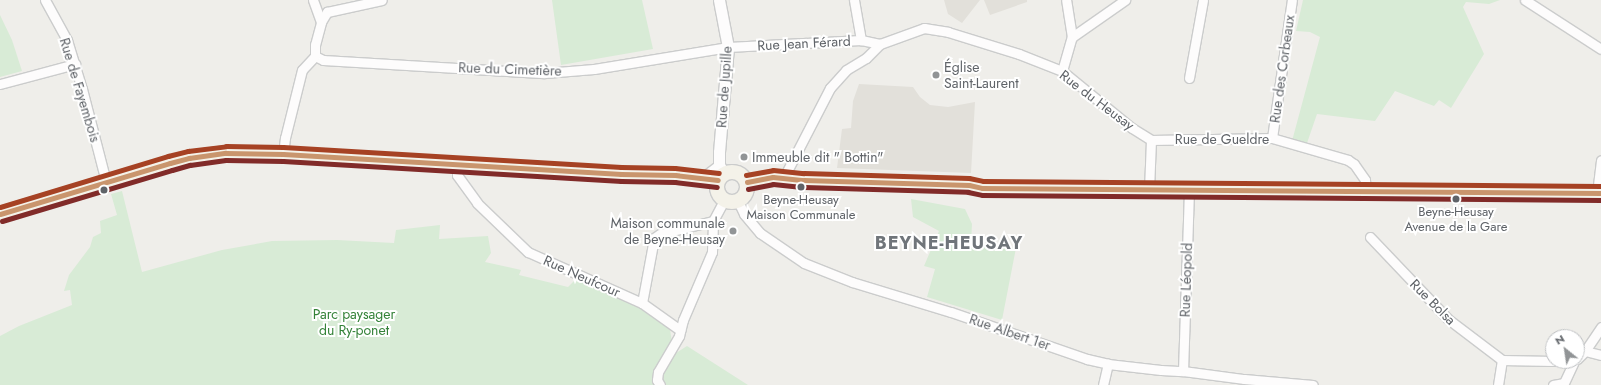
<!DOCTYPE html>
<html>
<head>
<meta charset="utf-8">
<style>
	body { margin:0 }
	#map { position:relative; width:1601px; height:385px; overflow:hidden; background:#efeeea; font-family:Jost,sans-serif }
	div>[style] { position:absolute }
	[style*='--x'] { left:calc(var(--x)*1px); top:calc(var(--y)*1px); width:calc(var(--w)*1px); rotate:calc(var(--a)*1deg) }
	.education>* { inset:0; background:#e2e0da }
	.green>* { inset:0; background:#d8ebd6 }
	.roads { filter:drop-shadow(1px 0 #cbcccc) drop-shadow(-1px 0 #cbcccc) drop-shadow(0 1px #cbcccc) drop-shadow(0 -1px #cbcccc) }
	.minor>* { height:9px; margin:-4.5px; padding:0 4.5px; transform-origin:4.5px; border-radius:4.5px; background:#fdfcfc }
	.tertiary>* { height:11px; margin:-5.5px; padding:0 5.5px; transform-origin:5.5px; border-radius:5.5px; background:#fdfcfc }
	.primary>* { height:14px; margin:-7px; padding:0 7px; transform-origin:7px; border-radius:7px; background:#f4f2e9 }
	.primary>.ring { margin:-7px; padding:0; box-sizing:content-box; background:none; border:14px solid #f4f2e9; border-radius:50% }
	.bus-1>* { height:5px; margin:-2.5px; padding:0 2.5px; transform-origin:2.5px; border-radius:2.5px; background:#c9956d }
	.bus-2>* { height:5px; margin:-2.5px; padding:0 2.5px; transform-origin:2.5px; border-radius:2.5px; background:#812b29 }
	.bus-3>* { height:5px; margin:-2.5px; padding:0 2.5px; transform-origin:2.5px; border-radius:2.5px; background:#a64224 }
	.dots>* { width:11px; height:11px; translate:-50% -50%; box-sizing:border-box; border:2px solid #fff; border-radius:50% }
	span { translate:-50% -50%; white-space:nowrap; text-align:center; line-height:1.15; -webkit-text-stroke:4px #fff; paint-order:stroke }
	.bus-label { font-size:13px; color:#5f6368 }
	.street-label { font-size:14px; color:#5f6368 }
	.poi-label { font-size:14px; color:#5f6368 }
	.left { translate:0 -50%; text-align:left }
	.right { translate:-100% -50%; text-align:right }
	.park-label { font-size:14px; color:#348238 }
	.district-label { font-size:18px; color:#70757a; font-weight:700; letter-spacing:1px }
	.north { position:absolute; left:1545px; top:329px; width:40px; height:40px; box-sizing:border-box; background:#fff; border:1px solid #bfc1c3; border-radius:50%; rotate:330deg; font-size:11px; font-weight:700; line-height:16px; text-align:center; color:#5f6368 }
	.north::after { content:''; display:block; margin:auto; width:14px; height:18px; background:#919496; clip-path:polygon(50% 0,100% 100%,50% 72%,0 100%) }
</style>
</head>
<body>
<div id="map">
	<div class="education">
		<div style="clip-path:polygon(944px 0,980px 0,962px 23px,948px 14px)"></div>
		<div style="clip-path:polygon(984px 0,1027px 0,1027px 2px,990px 15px)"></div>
		<div style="clip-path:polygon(859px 84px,913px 87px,920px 97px,930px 105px,948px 107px,975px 102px,971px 173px,837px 168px,842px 129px,851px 128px,853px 101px)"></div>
	</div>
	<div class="green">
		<div style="clip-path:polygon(552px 0,642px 0,653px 49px,561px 65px)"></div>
		<div style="clip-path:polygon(1303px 0,1500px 0,1489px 4px,1466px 2px,1463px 7px,1484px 54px,1451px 108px,1439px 100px,1434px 106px,1395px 91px,1375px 121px,1317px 114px,1306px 146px,1292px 141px,1320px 37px,1310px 32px,1296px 31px)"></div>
		<div style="clip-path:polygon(0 15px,12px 40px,22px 71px,0 77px)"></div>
		<div style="clip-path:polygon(122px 191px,142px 272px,222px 250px,272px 241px,337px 240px,394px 243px,396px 230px,440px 225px,439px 239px,488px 236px,491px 253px,485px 262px,521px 270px,519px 275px,568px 287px,577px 278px,636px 305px,670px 329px,672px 343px,662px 359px,670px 363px,676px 353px,687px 346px,748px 385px,0 385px,0 336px,19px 326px,72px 305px,70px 290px,64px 291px,69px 275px,90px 247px,93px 237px,101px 233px,100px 221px,117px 215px,111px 194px)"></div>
		<div style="clip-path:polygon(911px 199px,965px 209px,972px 224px,971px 242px,1016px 248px,1002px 320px,927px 297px,935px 269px,924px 266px,939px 231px,913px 217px)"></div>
	</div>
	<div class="roads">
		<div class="minor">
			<div style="--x:45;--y:0;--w:46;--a:61.2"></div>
			<div style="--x:67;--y:40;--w:51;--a:73"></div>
			<div style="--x:82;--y:89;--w:96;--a:75.5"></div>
			<div style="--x:313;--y:0;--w:23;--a:70"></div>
			<div style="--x:854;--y:0;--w:41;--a:80.1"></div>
			<div style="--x:1525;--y:0;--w:90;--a:32.8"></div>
			<div style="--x:1072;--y:37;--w:65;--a:-34.9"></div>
			<div style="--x:315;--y:56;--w:9;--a:27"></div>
			<div style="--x:323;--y:60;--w:222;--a:3.4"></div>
			<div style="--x:545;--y:73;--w:49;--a:-4.7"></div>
			<div style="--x:594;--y:69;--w:136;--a:-9.3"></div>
			<div style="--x:728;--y:47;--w:133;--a:-3"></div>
			<div style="--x:861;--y:40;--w:19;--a:12"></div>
			<div style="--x:1062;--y:71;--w:35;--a:-74"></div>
			<div style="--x:1072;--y:37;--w:37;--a:-99"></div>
			<div style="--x:1189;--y:78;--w:79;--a:-79.8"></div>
			<div style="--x:0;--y:84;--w:78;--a:-14.9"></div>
			<div style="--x:1272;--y:138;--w:139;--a:-81.8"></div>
			<div style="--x:1151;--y:140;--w:121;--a:-0.9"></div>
			<div style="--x:1272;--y:138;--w:79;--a:16.1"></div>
			<div style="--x:1348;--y:160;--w:7;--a:34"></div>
			<div style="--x:1354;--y:164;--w:19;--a:55"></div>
			<div style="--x:1365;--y:180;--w:11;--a:85"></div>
			<div style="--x:283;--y:154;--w:16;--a:-83"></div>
			<div style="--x:285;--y:138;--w:70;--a:-76"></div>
			<div style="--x:302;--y:70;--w:19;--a:-47"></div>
			<div style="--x:315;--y:56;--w:11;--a:-90"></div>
			<div style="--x:315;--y:45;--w:24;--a:-75"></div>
			<div style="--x:321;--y:22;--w:12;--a:-59"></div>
			<div style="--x:327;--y:12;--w:56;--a:-12.3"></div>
			<div style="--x:457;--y:164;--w:11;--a:90"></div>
			<div style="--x:457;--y:175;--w:34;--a:54"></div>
			<div style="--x:477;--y:203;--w:71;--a:43.9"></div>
			<div style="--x:528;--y:252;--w:125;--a:24.1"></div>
			<div style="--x:642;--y:303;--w:47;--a:35.4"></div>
			<div style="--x:703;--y:177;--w:20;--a:-37"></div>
			<div style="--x:783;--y:179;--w:102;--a:-62.7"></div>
			<div style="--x:830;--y:88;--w:24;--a:-48"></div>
			<div style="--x:846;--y:70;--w:23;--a:-31"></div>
			<div style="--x:866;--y:58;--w:20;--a:-45"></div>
			<div style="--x:880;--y:44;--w:47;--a:-20"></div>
			<div style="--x:924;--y:28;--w:24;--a:9"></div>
			<div style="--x:948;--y:32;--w:74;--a:17.2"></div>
			<div style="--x:1019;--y:54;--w:46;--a:21.6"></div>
			<div style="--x:1062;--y:71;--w:90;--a:39.2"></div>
			<div style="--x:1132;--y:128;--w:22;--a:32"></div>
			<div style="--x:1151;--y:140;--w:50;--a:92.3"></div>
			<div style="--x:1597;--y:193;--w:33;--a:-83"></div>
			<div style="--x:738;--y:201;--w:14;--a:65"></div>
			<div style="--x:744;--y:214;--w:25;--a:50"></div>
			<div style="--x:760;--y:233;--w:53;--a:34.3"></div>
			<div style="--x:804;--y:263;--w:52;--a:21.6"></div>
			<div style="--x:852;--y:282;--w:103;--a:16.9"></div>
			<div style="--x:951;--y:312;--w:144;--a:19.1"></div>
			<div style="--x:1087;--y:359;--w:22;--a:13"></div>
			<div style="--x:1108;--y:364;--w:53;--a:6.5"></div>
			<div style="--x:1161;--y:370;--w:22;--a:3"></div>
			<div style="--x:1183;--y:371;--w:62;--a:7.5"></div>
			<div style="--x:1244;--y:379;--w:69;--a:5"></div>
			<div style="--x:1370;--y:237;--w:113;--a:46.4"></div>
			<div style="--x:1448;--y:319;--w:68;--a:37.2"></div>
			<div style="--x:642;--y:303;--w:66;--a:-79.5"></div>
			<div style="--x:654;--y:238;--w:7;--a:-34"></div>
			<div style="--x:660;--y:234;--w:55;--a:-13.8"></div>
			<div style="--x:1585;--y:351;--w:16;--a:14"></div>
			<div style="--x:1577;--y:359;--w:11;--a:-45"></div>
			<div style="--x:1585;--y:351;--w:29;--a:-56"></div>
			<div style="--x:1559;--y:361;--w:13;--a:9"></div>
			<div style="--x:1183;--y:371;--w:181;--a:-88.1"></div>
			<div style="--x:660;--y:385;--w:6;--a:-121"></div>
			<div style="--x:657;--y:380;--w:8;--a:-83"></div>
			<div style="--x:658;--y:372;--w:42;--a:-59.7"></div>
			<div style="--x:679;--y:336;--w:16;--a:-76"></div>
			<div style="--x:683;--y:320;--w:74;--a:-66.9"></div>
			<div style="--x:712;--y:252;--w:31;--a:-88"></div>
			<div style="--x:713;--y:221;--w:24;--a:-62"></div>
			<div style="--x:1103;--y:385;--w:22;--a:-77"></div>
			<div style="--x:1498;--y:385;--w:25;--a:-81"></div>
			<div style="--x:1502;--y:360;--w:51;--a:1.1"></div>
			<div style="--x:1553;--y:385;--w:10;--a:-11"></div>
			<div style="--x:1563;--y:385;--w:26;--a:-65"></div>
		</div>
		<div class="tertiary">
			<div style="--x:719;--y:0;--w:48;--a:79.2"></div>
			<div style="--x:728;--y:47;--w:105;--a:94.9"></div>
			<div style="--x:719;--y:152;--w:13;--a:90"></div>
			<div style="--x:719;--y:165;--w:10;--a:61"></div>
		</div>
		<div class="primary">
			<div class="ring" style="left:717px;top:172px;width:16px;height:16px"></div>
			<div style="--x:747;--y:182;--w:26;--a:-11"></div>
			<div style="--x:773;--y:177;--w:31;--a:6"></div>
			<div style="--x:804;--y:180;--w:165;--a:1.7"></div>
			<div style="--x:969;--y:185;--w:13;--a:13"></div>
			<div style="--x:982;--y:188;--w:619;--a:0.46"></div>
			<div style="--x:0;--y:214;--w:177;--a:-16.7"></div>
			<div style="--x:170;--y:163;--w:20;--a:-15"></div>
			<div style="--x:189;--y:158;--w:37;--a:-8"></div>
			<div style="--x:226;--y:153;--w:57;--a:1"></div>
			<div style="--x:283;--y:154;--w:339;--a:3.4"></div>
			<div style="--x:621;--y:174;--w:54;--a:1.1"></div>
			<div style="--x:675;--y:175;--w:43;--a:6.6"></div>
		</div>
	</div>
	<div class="bus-1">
		<div style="--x:747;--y:182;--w:26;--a:-11"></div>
		<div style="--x:773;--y:177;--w:31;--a:6"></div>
		<div style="--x:804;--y:180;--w:165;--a:1.7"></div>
		<div style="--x:969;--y:185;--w:13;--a:13"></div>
		<div style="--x:982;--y:188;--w:619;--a:0.46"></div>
		<div style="--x:0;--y:214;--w:177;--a:-16.7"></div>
		<div style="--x:170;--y:163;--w:20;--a:-15"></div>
		<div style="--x:189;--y:158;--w:37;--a:-8"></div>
		<div style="--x:226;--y:153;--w:57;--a:1"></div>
		<div style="--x:283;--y:154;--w:339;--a:3.4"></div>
		<div style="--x:621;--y:174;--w:54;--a:1.1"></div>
		<div style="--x:675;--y:175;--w:43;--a:6.6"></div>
	</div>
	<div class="bus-2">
		<div style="--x:748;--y:189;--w:25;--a:-11"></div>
		<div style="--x:773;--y:184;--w:31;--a:6"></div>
		<div style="--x:804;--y:187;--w:164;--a:1.7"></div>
		<div style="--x:968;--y:192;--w:14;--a:12"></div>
		<div style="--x:982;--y:195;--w:619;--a:0.46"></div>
		<div style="--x:2;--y:221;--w:177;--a:-16.7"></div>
		<div style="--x:172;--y:170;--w:19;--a:-16"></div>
		<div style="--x:190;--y:165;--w:36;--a:-8"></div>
		<div style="--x:226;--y:160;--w:57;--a:1"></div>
		<div style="--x:283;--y:161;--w:339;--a:3.4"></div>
		<div style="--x:621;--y:181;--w:54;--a:1.1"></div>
		<div style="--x:675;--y:182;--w:42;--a:6.8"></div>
	</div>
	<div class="bus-3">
		<div style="--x:746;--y:175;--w:27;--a:-10"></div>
		<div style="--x:773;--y:170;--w:31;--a:6"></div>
		<div style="--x:804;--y:173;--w:165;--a:1.7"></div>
		<div style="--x:969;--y:178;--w:14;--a:12"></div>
		<div style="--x:983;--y:181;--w:618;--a:0.46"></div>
		<div style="--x:0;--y:207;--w:176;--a:-16.9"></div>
		<div style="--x:168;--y:156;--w:21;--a:-14"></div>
		<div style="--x:188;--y:151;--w:38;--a:-7"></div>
		<div style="--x:226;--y:146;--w:57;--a:1"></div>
		<div style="--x:283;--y:147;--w:339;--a:3.4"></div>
		<div style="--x:621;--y:167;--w:54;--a:1.1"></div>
		<div style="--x:675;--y:168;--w:44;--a:6.5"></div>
	</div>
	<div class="dots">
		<div style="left:936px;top:75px;background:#919496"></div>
		<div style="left:744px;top:157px;background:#919496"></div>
		<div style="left:801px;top:187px;background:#5f6368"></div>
		<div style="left:104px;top:190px;background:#5f6368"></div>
		<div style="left:1456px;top:199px;background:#5f6368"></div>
		<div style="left:733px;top:231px;background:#919496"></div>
	</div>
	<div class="bus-label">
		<span style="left:801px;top:208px">Beyne-Heusay<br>Maison Communale</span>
		<span style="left:1456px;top:220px">Beyne-Heusay<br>Avenue de la Gare</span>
	</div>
	<div class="street-label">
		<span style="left:804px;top:43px;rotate:-3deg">Rue Jean Férard</span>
		<span style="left:510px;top:69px;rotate:2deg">Rue du Cimetière</span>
		<span style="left:1282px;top:69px;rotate:-82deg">Rue des Corbeaux</span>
		<span style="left:724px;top:87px;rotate:-86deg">Rue de Jupille</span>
		<span style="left:80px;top:90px;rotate:73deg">Rue de Fayembois</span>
		<span style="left:1097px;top:100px;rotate:37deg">Rue du Heusay</span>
		<span style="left:1222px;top:139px">Rue de Gueldre</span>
		<span style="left:582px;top:276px;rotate:24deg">Rue Neufcour</span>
		<span style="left:1186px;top:280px;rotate:-88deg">Rue Léopold</span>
		<span style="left:1433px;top:302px;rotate:45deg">Rue Bolsa</span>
		<span style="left:1010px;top:332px;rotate:19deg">Rue Albert 1er</span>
	</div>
	<div class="poi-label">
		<span class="left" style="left:944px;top:75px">Église<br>Saint-Laurent</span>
		<span class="left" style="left:752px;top:157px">Immeuble dit " Bottin"</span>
		<span class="right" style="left:725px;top:231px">Maison communale<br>de Beyne-Heusay</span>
	</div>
	<div class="park-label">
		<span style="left:354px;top:322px">Parc paysager<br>du Ry-ponet</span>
	</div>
	<div class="district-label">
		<span style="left:949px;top:243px">BEYNE-HEUSAY</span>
	</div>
	<div class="north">N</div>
</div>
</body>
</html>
